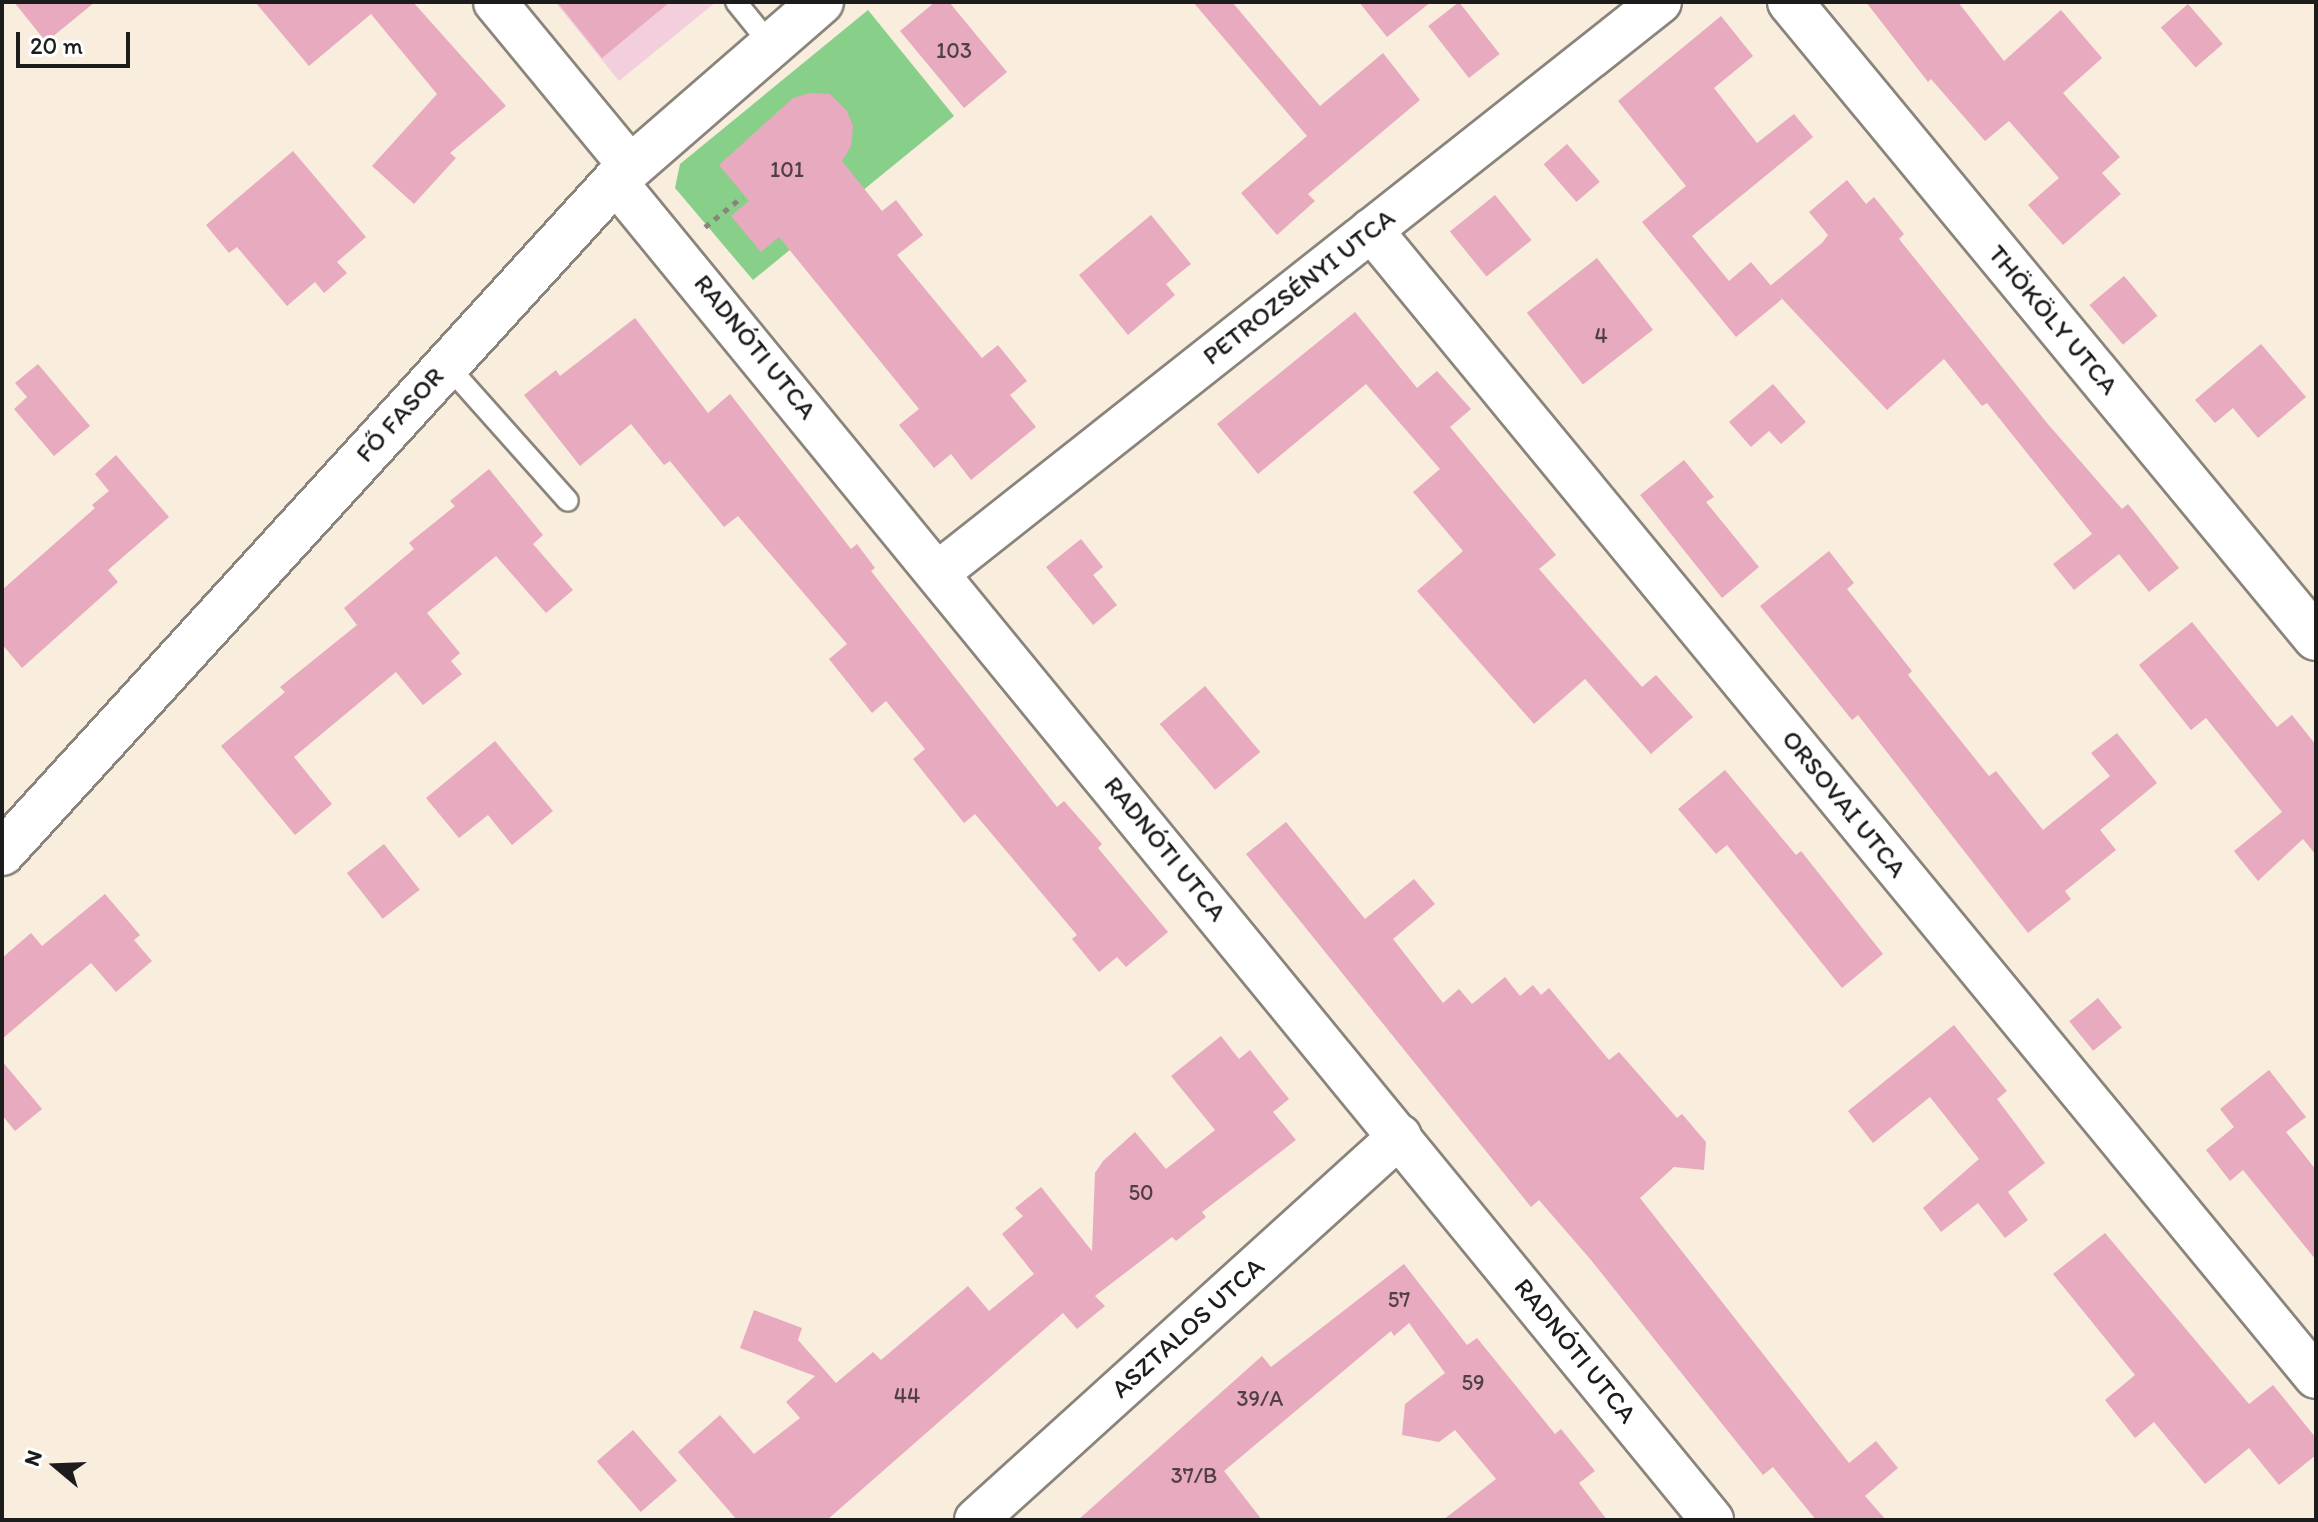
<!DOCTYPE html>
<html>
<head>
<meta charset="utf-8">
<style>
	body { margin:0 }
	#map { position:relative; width:2318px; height:1522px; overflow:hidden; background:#f9eddd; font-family:Itim,sans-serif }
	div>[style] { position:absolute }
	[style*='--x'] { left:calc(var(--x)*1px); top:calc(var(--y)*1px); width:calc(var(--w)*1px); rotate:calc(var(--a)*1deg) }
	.built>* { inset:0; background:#f3cfde }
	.green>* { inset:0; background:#88cf8a }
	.building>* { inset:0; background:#e8aabf; transform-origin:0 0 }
	.path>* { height:5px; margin-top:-2.5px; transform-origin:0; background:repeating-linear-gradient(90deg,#8a847c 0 6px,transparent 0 12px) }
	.roads { filter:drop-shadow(2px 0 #8a847c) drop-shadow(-2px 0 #8a847c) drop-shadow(0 2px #8a847c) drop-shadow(0 -2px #8a847c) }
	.service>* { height:20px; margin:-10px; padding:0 10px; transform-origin:10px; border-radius:10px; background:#fff }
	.minor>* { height:42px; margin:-21px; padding:0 21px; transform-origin:21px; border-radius:21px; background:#fff }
	.tertiary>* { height:44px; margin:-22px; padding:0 22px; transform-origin:22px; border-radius:22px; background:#fff }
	span { translate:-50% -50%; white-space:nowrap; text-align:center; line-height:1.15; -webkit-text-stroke:6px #fff; paint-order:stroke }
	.number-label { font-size:22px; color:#4f4045 }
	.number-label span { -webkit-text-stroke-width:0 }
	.street-label { font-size:26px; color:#1c1c1c }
	.frame { position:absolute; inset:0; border:4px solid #1c1c1c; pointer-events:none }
	.north { position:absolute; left:16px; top:1426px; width:80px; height:80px; -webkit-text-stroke:6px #fff; paint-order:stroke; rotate:289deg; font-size:22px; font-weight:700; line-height:32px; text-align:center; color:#1c1c1c }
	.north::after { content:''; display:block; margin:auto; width:28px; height:36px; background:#1c1c1c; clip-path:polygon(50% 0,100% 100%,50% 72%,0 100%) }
	.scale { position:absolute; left:16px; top:32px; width:114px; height:36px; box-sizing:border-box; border:4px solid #1c1c1c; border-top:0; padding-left:10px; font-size:24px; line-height:28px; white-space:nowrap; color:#1c1c1c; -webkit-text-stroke:6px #fff; paint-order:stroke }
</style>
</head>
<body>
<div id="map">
	<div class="built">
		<div style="clip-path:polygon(555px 2px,716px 2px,619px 81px)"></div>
	</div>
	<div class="green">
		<div style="clip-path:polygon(868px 10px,954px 116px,753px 280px,675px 188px,680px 164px)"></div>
	</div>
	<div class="building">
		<div style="clip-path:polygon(14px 2px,95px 2px,46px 42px)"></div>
		<div style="clip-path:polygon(255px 2px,413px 2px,506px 106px,450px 153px,456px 158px,414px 204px,372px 166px,437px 94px,371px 14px,309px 66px)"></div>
		<div style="clip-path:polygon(557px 2px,670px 2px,602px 58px)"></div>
		<div style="clip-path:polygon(935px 2px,949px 2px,1007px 72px,964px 108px,900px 31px)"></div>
		<div style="clip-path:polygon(1193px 2px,1232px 2px,1320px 106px,1383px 53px,1420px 100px,1308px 194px,1315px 201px,1277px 235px,1241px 193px,1307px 136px)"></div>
		<div style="clip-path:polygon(1359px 2px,1431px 2px,1387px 37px)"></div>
		<div style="left:1459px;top:2px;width:66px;height:39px;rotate:52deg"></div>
		<div style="clip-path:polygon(1866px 2px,1958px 2px,2004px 61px,2061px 10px,2102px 58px,2063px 93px,2120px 157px,2102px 173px,2121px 194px,2063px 245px,2028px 205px,2059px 178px,2009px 121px,1985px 141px,1931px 79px,1928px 82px)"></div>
		<div style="left:2188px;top:4px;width:53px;height:36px;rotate:49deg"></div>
		<div style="clip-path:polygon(1721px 16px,1753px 56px,1714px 88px,1757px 143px,1794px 114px,1813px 137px,1692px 236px,1729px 281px,1751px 262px,1782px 299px,1736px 337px,1642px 222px,1686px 186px,1618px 101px)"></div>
		<div style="clip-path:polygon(810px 93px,830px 94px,847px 111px,853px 126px,851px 146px,842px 161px,882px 211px,896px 200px,923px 235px,897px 255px,982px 358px,998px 345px,1027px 381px,1010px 395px,1036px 427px,971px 480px,951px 454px,934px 468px,899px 425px,919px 409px,779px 237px,761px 252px,731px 216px,749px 201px,719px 165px,793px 98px)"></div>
		<div style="left:1567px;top:144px;width:50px;height:31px;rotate:49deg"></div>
		<div style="clip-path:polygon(293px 151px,366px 237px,337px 262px,347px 273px,324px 293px,315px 282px,287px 306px,237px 247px,229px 253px,206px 225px)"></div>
		<div style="clip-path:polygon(1847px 180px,1866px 204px,1874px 197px,1904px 234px,1899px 239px,2047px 423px,2122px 509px,2128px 504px,2179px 568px,2149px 592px,2119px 554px,2074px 590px,2053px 564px,2092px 534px,1987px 403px,1982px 406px,1944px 359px,1887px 410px,1770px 286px,1822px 243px,1828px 235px,1809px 212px)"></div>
		<div style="left:1495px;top:195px;width:58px;height:58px;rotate:51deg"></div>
		<div style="clip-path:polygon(1151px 215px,1191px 264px,1166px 284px,1175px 295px,1128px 335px,1079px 275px)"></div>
		<div style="left:1597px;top:258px;width:91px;height:89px;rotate:52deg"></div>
		<div style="left:2124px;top:276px;width:52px;height:45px;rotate:50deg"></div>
		<div style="clip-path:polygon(1355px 312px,1417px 388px,1437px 371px,1471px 409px,1450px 427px,1556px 555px,1539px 569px,1642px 687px,1656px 675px,1693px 717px,1651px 754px,1585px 679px,1534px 724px,1417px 591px,1463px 551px,1413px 492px,1440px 469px,1366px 384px,1258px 474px,1217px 424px)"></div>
		<div style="clip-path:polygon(635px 318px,708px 413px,730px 394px,851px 549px,857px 544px,875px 568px,871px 571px,1057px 807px,1064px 801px,1102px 844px,1098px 848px,1168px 932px,1126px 967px,1117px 957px,1099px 972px,1072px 939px,1077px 935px,975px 814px,964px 823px,913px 759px,925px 749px,886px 701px,872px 713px,829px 659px,847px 644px,738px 516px,724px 527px,670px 461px,664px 465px,631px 424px,580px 466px,524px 395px,556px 370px,560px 376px)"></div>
		<div style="clip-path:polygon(2261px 344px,2306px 397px,2258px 438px,2233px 408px,2215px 423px,2195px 400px)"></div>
		<div style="clip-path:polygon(38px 364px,90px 426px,54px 456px,14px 409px,27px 397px,15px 383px)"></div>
		<div style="clip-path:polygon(1773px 384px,1806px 422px,1781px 444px,1769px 431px,1751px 447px,1729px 422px)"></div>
		<div style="clip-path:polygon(116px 455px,169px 517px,108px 570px,118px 582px,22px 668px,2px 644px,2px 590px,95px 508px,92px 505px,109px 491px,95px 474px)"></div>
		<div style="clip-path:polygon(1684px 460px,1714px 497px,1706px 502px,1759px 567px,1722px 598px,1640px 495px)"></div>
		<div style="clip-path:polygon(489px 469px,543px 535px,533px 544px,573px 590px,546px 613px,496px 556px,427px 613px,460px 653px,451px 661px,462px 674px,423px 705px,396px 672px,294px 757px,332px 804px,295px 835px,221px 746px,285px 692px,280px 687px,357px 625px,344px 608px,414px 549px,409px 543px,455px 506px,450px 501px)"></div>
		<div style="clip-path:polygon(1081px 539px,1103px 567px,1093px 575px,1117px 605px,1093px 625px,1046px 567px)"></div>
		<div style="clip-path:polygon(1829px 551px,1854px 583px,1847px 589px,1912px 671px,1908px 675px,1989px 776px,1996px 771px,2043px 830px,2110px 776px,2091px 753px,2117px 733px,2157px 783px,2100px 830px,2116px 850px,2065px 891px,2071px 899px,2028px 933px,1858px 715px,1852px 720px,1760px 606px)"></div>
		<div style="clip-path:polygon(2192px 622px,2277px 727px,2292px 715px,2316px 745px,2316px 855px,2303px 839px,2258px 881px,2234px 851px,2282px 812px,2206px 718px,2191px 730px,2139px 665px)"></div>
		<div style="left:1205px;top:686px;width:86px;height:59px;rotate:50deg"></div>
		<div style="clip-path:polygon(495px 741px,553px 811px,512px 845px,488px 815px,459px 838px,426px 798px)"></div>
		<div style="clip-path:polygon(1725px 770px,1796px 855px,1801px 851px,1883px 954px,1842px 988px,1727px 845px,1716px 854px,1678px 809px)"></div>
		<div style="clip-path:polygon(1286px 822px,1365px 919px,1414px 879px,1435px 904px,1393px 939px,1443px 1003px,1459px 989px,1472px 1004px,1505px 977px,1520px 996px,1533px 985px,1541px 995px,1549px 988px,1609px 1060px,1619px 1052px,1677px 1118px,1682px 1114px,1706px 1142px,1704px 1170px,1674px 1167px,1640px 1198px,1849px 1463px,1876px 1441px,1898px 1468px,1865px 1496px,1886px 1520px,1816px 1520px,1773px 1467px,1763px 1475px,1591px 1260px,1539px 1200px,1531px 1207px,1246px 854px)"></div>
		<div style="left:384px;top:844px;width:58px;height:47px;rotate:52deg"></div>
		<div style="clip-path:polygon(105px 894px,140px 935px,134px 940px,152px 961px,116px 992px,91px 963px,2px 1039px,2px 958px,31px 933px,42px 946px)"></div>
		<div style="left:2098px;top:998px;width:38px;height:37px;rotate:51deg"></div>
		<div style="clip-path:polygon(1954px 1025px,2007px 1091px,1997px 1099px,2045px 1163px,2008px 1192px,2028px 1220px,2005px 1238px,1978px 1203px,1941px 1232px,1923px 1208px,1979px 1159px,1930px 1097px,1873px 1143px,1848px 1111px)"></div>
		<div style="clip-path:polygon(1221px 1036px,1239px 1059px,1250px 1050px,1289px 1099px,1273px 1112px,1296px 1140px,1202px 1212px,1206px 1217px,1176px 1241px,1172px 1237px,1095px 1296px,1105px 1306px,1077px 1329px,1063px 1313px,827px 1520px,737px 1520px,678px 1452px,720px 1415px,754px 1454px,800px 1418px,786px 1402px,815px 1376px,740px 1348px,754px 1310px,802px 1328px,798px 1340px,836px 1383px,873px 1352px,881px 1360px,968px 1286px,989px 1311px,1034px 1274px,1002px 1234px,1023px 1216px,1015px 1208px,1041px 1187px,1092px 1251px,1095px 1173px,1103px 1161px,1135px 1132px,1166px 1169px,1215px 1130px,1171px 1076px)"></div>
		<div style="clip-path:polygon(2px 1061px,42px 1109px,15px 1131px,2px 1115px)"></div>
		<div style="clip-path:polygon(2269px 1070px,2306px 1117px,2286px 1132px,2316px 1170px,2316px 1260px,2243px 1170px,2230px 1181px,2206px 1150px,2234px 1127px,2220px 1109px)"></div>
		<div style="clip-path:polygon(2105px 1233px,2249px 1404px,2273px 1385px,2316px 1438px,2316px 1455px,2279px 1485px,2249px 1448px,2205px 1484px,2154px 1422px,2135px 1438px,2105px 1400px,2135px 1375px,2053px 1274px)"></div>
		<div style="clip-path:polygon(1404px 1264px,1467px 1345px,1477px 1338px,1555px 1434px,1561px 1429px,1595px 1471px,1579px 1483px,1607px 1520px,1443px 1520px,1496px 1479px,1455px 1430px,1439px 1442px,1402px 1435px,1405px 1404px,1445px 1373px,1409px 1323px,1394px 1336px,1391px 1331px,1224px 1471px,1262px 1520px,1078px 1520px,1262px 1356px,1271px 1367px)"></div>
		<div style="left:633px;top:1430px;width:67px;height:48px;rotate:49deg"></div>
	</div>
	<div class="path">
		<div style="--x:705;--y:227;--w:48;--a:-39"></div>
	</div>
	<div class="roads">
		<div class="service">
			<div style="--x:736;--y:2;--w:55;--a:50.9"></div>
			<div style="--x:446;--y:364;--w:183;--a:48.3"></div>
		</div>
		<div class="minor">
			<div style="--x:495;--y:2;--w:212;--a:50.5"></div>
			<div style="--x:615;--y:181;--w:1731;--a:50.67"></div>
			<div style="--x:1371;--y:230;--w:1486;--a:50.52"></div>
			<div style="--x:939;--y:572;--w:919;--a:-38.33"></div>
			<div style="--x:976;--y:1520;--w:572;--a:-42.17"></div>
		</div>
		<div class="tertiary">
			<div style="--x:1790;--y:2;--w:825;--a:50.41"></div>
			<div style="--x:2;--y:853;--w:910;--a:-47.63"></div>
			<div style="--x:615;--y:181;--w:273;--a:-41"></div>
		</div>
	</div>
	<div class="number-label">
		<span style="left:954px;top:51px">103</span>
		<span style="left:787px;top:170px">101</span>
		<span style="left:1601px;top:336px">4</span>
		<span style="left:1141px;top:1193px">50</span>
		<span style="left:1399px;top:1300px">57</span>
		<span style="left:1473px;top:1383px">59</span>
		<span style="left:907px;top:1396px">44</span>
		<span style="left:1260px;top:1399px">39/A</span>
		<span style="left:1194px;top:1476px">37/B</span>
	</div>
	<div class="street-label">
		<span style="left:1299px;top:287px;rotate:-38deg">PETROZSÉNYI UTCA</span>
		<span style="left:2053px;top:320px;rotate:50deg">THÖKÖLY UTCA</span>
		<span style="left:755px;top:347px;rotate:51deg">RADNÓTI UTCA</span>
		<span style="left:400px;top:415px;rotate:-48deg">FŐ FASOR</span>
		<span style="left:1844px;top:804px;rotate:51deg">ORSOVAI UTCA</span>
		<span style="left:1165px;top:849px;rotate:51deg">RADNÓTI UTCA</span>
		<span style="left:1188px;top:1328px;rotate:-42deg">ASZTALOS UTCA</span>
		<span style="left:1575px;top:1351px;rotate:51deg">RADNÓTI UTCA</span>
	</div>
	<div class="frame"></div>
	<div class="north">N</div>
	<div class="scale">20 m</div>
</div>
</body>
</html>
